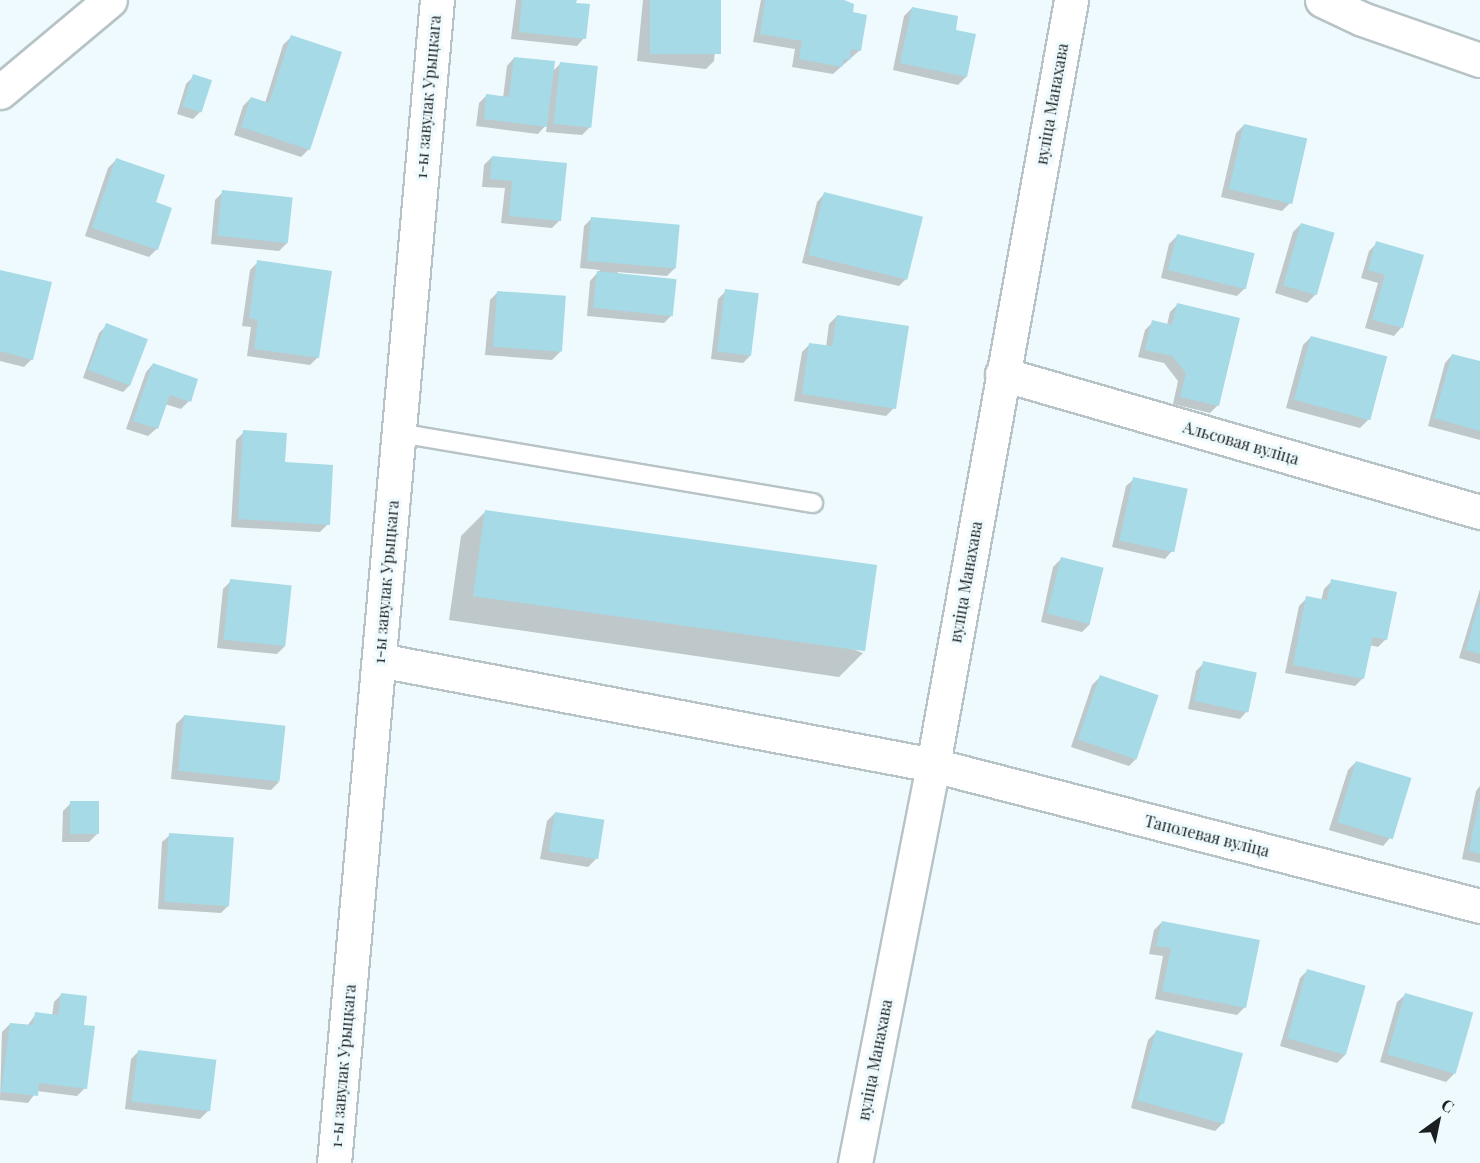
<!DOCTYPE html>
<html>
<head>
<meta charset="utf-8">
<style>
	body { margin:0 }
	#map { position:relative; width:1480px; height:1163px; overflow:hidden; background:#eefafd; font-family:"Playfair Display",serif }
	div>[style] { position:absolute }
	[style*='--x'] { left:calc(var(--x)*1px); top:calc(var(--y)*1px); width:calc(var(--w)*1px); rotate:calc(var(--a)*1deg) }
	.shadow>* { inset:0; background:#0003 }
	.building>* { inset:0; background:#a6dae7; transform-origin:0 0 }
	.roads { filter:drop-shadow(2px 0 #b7c3c6) drop-shadow(-2px 0 #b7c3c6) drop-shadow(0 2px #b7c3c6) drop-shadow(0 -2px #b7c3c6) }
	.service>* { height:18px; margin:-9px; padding:0 9px; transform-origin:9px; border-radius:9px; background:#fff }
	.minor>* { height:33px; margin:-16.5px; padding:0 16.5px; transform-origin:16.5px; border-radius:16.5px; background:#fff }
	span { translate:-50% -50%; white-space:nowrap; text-align:center; line-height:1.15; -webkit-text-stroke:6px #eefafd; paint-order:stroke }
	.street-label { font-size:16px; color:#1b1f20 }
	.north { position:absolute; left:1408px; top:1091px; width:60px; height:60px; -webkit-text-stroke:4px #eefafd; paint-order:stroke; rotate:33deg; font-size:16px; font-weight:700; line-height:24px; text-align:center; color:#1b1f20 }
	.north::after { content:''; display:block; margin:auto; width:21px; height:27px; background:#1b1f20; clip-path:polygon(50% 0,100% 100%,50% 72%,0 100%) }
</style>
</head>
<body>
<div id="map">
	<div class="shadow">
		<div style="clip-path:polygon(516px 0,575px 0,584px 38px,577px 46px,511px 39px)"></div>
		<div style="clip-path:polygon(643px 0,720px 0,714px 61px,706px 69px,637px 61px)"></div>
		<div style="clip-path:polygon(761px 0,842px 0,851px 13px,860px 50px,833px 74px,792px 67px,795px 49px,753px 42px)"></div>
		<div style="clip-path:polygon(912px 8px,954px 31px,966px 77px,958px 85px,893px 70px,904px 16px)"></div>
		<div style="clip-path:polygon(291px 37px,309px 149px,301px 157px,234px 135px,243px 106px,251px 98px,265px 103px,283px 45px)"></div>
		<div style="clip-path:polygon(514px 58px,552px 72px,561px 63px,590px 127px,582px 135px,546px 132px,547px 124px,538px 134px,476px 126px,479px 103px,487px 95px,503px 98px,507px 66px)"></div>
		<div style="clip-path:polygon(194px 76px,201px 111px,193px 119px,177px 114px,186px 84px)"></div>
		<div style="clip-path:polygon(1244px 125px,1290px 203px,1282px 211px,1221px 197px,1236px 133px)"></div>
		<div style="clip-path:polygon(492px 157px,560px 220px,552px 228px,501px 223px,505px 188px,482px 187px,484px 165px)"></div>
		<div style="clip-path:polygon(116px 160px,154px 203px,157px 249px,149px 257px,85px 236px,108px 168px)"></div>
		<div style="clip-path:polygon(223px 192px,287px 243px,279px 251px,211px 244px,215px 200px)"></div>
		<div style="clip-path:polygon(824px 194px,907px 278px,899px 286px,802px 263px,817px 202px)"></div>
		<div style="clip-path:polygon(592px 218px,675px 268px,667px 276px,617px 272px,672px 315px,664px 323px,587px 316px,590px 281px,600px 270px,580px 268px,584px 226px)"></div>
		<div style="clip-path:polygon(1301px 224px,1315px 295px,1307px 303px,1275px 293px,1293px 232px)"></div>
		<div style="clip-path:polygon(1177px 236px,1245px 288px,1237px 296px,1161px 278px,1169px 244px)"></div>
		<div style="clip-path:polygon(1377px 243px,1422px 256px,1401px 328px,1394px 336px,1365px 328px,1378px 283px,1361px 278px,1369px 251px)"></div>
		<div style="clip-path:polygon(258px 262px,318px 357px,310px 365px,247px 356px,251px 327px,242px 326px,250px 270px)"></div>
		<div style="clip-path:polygon(0 271px,32px 359px,24px 367px,0 361px)"></div>
		<div style="clip-path:polygon(726px 291px,751px 355px,743px 363px,711px 359px,718px 299px)"></div>
		<div style="clip-path:polygon(498px 292px,560px 352px,552px 360px,485px 355px,490px 300px)"></div>
		<div style="clip-path:polygon(1178px 304px,1218px 405px,1210px 413px,1173px 404px,1178px 381px,1164px 363px,1138px 357px,1145px 330px,1153px 322px,1167px 325px,1170px 312px)"></div>
		<div style="clip-path:polygon(837px 316px,894px 408px,886px 416px,794px 401px,802px 352px,810px 344px,826px 347px,829px 324px)"></div>
		<div style="clip-path:polygon(107px 325px,131px 384px,123px 392px,83px 378px,99px 333px)"></div>
		<div style="clip-path:polygon(1311px 337px,1368px 420px,1360px 428px,1286px 408px,1303px 345px)"></div>
		<div style="clip-path:polygon(1452px 355px,1480px 363px,1480px 440px,1428px 426px,1445px 363px)"></div>
		<div style="clip-path:polygon(153px 364px,189px 401px,181px 409px,165px 404px,156px 429px,148px 436px,126px 429px,146px 372px)"></div>
		<div style="clip-path:polygon(244px 432px,284px 463px,328px 524px,320px 532px,231px 527px,236px 440px)"></div>
		<div style="clip-path:polygon(1134px 479px,1172px 551px,1165px 559px,1112px 547px,1126px 486px)"></div>
		<div style="clip-path:polygon(485px 512px,863px 653px,839px 677px,449px 620px,461px 536px)"></div>
		<div style="clip-path:polygon(1061px 559px,1090px 624px,1082px 632px,1041px 622px,1053px 567px)"></div>
		<div style="clip-path:polygon(231px 581px,285px 646px,277px 654px,217px 648px,223px 589px)"></div>
		<div style="clip-path:polygon(1332px 581px,1386px 639px,1378px 647px,1369px 645px,1363px 678px,1355px 686px,1285px 673px,1299px 606px,1307px 598px,1321px 601px,1324px 589px)"></div>
		<div style="clip-path:polygon(1480px 589px,1480px 664px,1459px 658px)"></div>
		<div style="clip-path:polygon(1204px 663px,1247px 711px,1240px 719px,1188px 709px,1196px 671px)"></div>
		<div style="clip-path:polygon(1100px 677px,1137px 758px,1129px 766px,1071px 747px,1092px 685px)"></div>
		<div style="clip-path:polygon(184px 716px,279px 782px,271px 790px,171px 779px,176px 724px)"></div>
		<div style="clip-path:polygon(1356px 762px,1390px 838px,1383px 846px,1329px 830px,1348px 770px)"></div>
		<div style="clip-path:polygon(1480px 786px,1480px 863px,1462px 859px,1476px 791px)"></div>
		<div style="clip-path:polygon(71px 803px,97px 834px,89px 842px,62px 842px,63px 811px)"></div>
		<div style="clip-path:polygon(555px 813px,596px 859px,588px 867px,540px 859px,547px 821px)"></div>
		<div style="clip-path:polygon(170px 835px,229px 905px,221px 913px,158px 909px,162px 842px)"></div>
		<div style="clip-path:polygon(1162px 922px,1245px 1007px,1237px 1015px,1155px 999px,1163px 956px,1149px 954px,1154px 930px)"></div>
		<div style="clip-path:polygon(1307px 971px,1345px 1055px,1337px 1063px,1280px 1046px,1300px 978px)"></div>
		<div style="clip-path:polygon(62px 994px,82px 1026px,85px 1088px,77px 1096px,37px 1091px,28px 1103px,0 1100px,2px 1032px,10px 1024px,27px 1026px,36px 1014px,52px 1016px,54px 1002px)"></div>
		<div style="clip-path:polygon(1405px 995px,1454px 1074px,1446px 1082px,1380px 1062px,1397px 1002px)"></div>
		<div style="clip-path:polygon(1156px 1032px,1223px 1123px,1215px 1131px,1131px 1108px,1148px 1040px)"></div>
		<div style="clip-path:polygon(139px 1051px,208px 1111px,200px 1119px,125px 1109px,131px 1059px)"></div>
	</div>
	<div class="building">
		<div style="clip-path:polygon(522px 0,577px 0,576px 3px,590px 4px,586px 39px,519px 32px)"></div>
		<div style="left:650px;top:0;width:71px;height:54px"></div>
		<div style="clip-path:polygon(765px 0,844px 0,854px 4px,853px 12px,867px 15px,861px 51px,851px 49px,850px 60px,844px 59px,842px 67px,799px 59px,802px 41px,760px 34px)"></div>
		<div style="clip-path:polygon(912px 7px,958px 16px,956px 30px,976px 34px,967px 77px,900px 63px)"></div>
		<div style="clip-path:polygon(291px 35px,342px 52px,310px 150px,241px 127px,251px 97px,269px 103px)"></div>
		<div style="clip-path:polygon(514px 57px,555px 61px,547px 127px,484px 119px,486px 94px,509px 97px)"></div>
		<div style="left:560px;top:62px;width:38px;height:62px;rotate:6deg"></div>
		<div style="left:193px;top:74px;width:20px;height:34px;rotate:18deg"></div>
		<div style="left:1244px;top:124px;width:65px;height:67px;rotate:13deg"></div>
		<div style="clip-path:polygon(492px 156px,567px 163px,561px 221px,509px 216px,512px 181px,490px 179px)"></div>
		<div style="clip-path:polygon(116px 158px,165px 175px,156px 202px,172px 208px,158px 250px,92px 228px)"></div>
		<div style="left:222px;top:190px;width:71px;height:46px;rotate:6deg"></div>
		<div style="left:824px;top:192px;width:102px;height:65px;rotate:14deg"></div>
		<div style="left:591px;top:217px;width:89px;height:44px;rotate:5deg"></div>
		<div style="left:1301px;top:223px;width:35px;height:65px;rotate:16deg"></div>
		<div style="left:1177px;top:234px;width:80px;height:37px;rotate:14deg"></div>
		<div style="clip-path:polygon(1376px 241px,1424px 255px,1403px 328px,1372px 320px,1385px 275px,1368px 270px)"></div>
		<div style="clip-path:polygon(257px 260px,332px 271px,319px 358px,254px 349px,258px 320px,249px 318px)"></div>
		<div style="clip-path:polygon(0 270px,52px 282px,33px 360px,0 351px)"></div>
		<div style="left:597px;top:271px;width:80px;height:37px;rotate:6deg"></div>
		<div style="left:725px;top:289px;width:34px;height:63px;rotate:7deg"></div>
		<div style="left:497px;top:291px;width:69px;height:56px;rotate:4deg"></div>
		<div style="clip-path:polygon(1177px 303px,1240px 318px,1219px 406px,1180px 397px,1186px 373px,1172px 356px,1145px 350px,1152px 320px,1172px 325px)"></div>
		<div style="clip-path:polygon(837px 315px,909px 326px,896px 409px,802px 394px,809px 343px,832px 346px)"></div>
		<div style="left:106px;top:323px;width:45px;height:50px;rotate:21deg"></div>
		<div style="left:1311px;top:336px;width:79px;height:66px;rotate:15deg"></div>
		<div style="clip-path:polygon(1452px 354px,1480px 361px,1480px 431px,1434px 418px)"></div>
		<div style="clip-path:polygon(153px 363px,198px 379px,191px 402px,170px 395px,158px 429px,133px 421px)"></div>
		<div style="clip-path:polygon(243px 430px,287px 433px,285px 462px,333px 465px,330px 525px,238px 519px)"></div>
		<div style="left:1133px;top:477px;width:56px;height:65px;rotate:12deg"></div>
		<div style="left:485px;top:510px;width:396px;height:87px;rotate:8deg"></div>
		<div style="left:1061px;top:557px;width:44px;height:58px;rotate:14deg"></div>
		<div style="left:230px;top:579px;width:62px;height:61px;rotate:6deg"></div>
		<div style="clip-path:polygon(1331px 579px,1397px 592px,1387px 640px,1373px 637px,1364px 679px,1293px 665px,1306px 596px,1327px 600px)"></div>
		<div style="clip-path:polygon(1479px 602px,1480px 603px,1480px 654px,1466px 650px)"></div>
		<div style="left:1203px;top:661px;width:55px;height:41px;rotate:12deg"></div>
		<div style="left:1100px;top:675px;width:62px;height:68px;rotate:19deg"></div>
		<div style="left:184px;top:715px;width:102px;height:56px;rotate:6deg"></div>
		<div style="left:1356px;top:761px;width:58px;height:64px;rotate:17deg"></div>
		<div style="left:70px;top:801px;width:29px;height:33px"></div>
		<div style="clip-path:polygon(1479px 801px,1480px 802px,1480px 854px,1469px 851px)"></div>
		<div style="left:555px;top:812px;width:50px;height:40px;rotate:9deg"></div>
		<div style="left:169px;top:833px;width:65px;height:69px;rotate:4deg"></div>
		<div style="clip-path:polygon(1162px 921px,1260px 940px,1246px 1008px,1162px 991px,1171px 948px,1156px 946px)"></div>
		<div style="left:1307px;top:969px;width:61px;height:72px;rotate:16deg"></div>
		<div style="clip-path:polygon(61px 993px,87px 996px,84px 1025px,95px 1026px,87px 1089px,39px 1083px,38px 1096px,1px 1092px,10px 1023px,33px 1025px,35px 1012px,58px 1015px)"></div>
		<div style="left:1405px;top:993px;width:71px;height:64px;rotate:16deg"></div>
		<div style="left:1156px;top:1030px;width:90px;height:73px;rotate:15deg"></div>
		<div style="left:138px;top:1050px;width:79px;height:52px;rotate:7deg"></div>
	</div>
	<div class="roads">
		<div class="service">
			<div style="--x:399;--y:433;--w:420;--a:9.6"></div>
		</div>
		<div class="minor">
			<div style="--x:1322;--y:0;--w:44;--a:25.4"></div>
			<div style="--x:1362;--y:19;--w:125;--a:19.2"></div>
			<div style="--x:0;--y:92;--w:143;--a:-39.9"></div>
			<div style="--x:1002;--y:374;--w:498;--a:16.1"></div>
			<div style="--x:379;--y:660;--w:564;--a:10.73"></div>
			<div style="--x:933;--y:765;--w:565;--a:14.45"></div>
			<div style="--x:334;--y:1163;--w:1168;--a:-84.94"></div>
			<div style="--x:855;--y:1163;--w:406;--a:-78.9"></div>
			<div style="--x:933;--y:765;--w:777;--a:-79.77"></div>
		</div>
	</div>
	<div class="street-label">
		<span style="left:428px;top:97px;rotate:-85deg">1-ы завулак Урыцкага</span>
		<span style="left:1052px;top:104px;rotate:-80deg">вуліца Манахава</span>
		<span style="left:1241px;top:443px;rotate:16deg">Альсовая вуліца</span>
		<span style="left:386px;top:582px;rotate:-85deg">1-ы завулак Урыцкага</span>
		<span style="left:966px;top:582px;rotate:-80deg">вуліца Манахава</span>
		<span style="left:1207px;top:836px;rotate:14deg">Таполевая вуліца</span>
		<span style="left:875px;top:1060px;rotate:-79deg">вуліца Манахава</span>
		<span style="left:343px;top:1066px;rotate:-85deg">1-ы завулак Урыцкага</span>
	</div>
	<div class="north">С</div>
</div>
</body>
</html>
